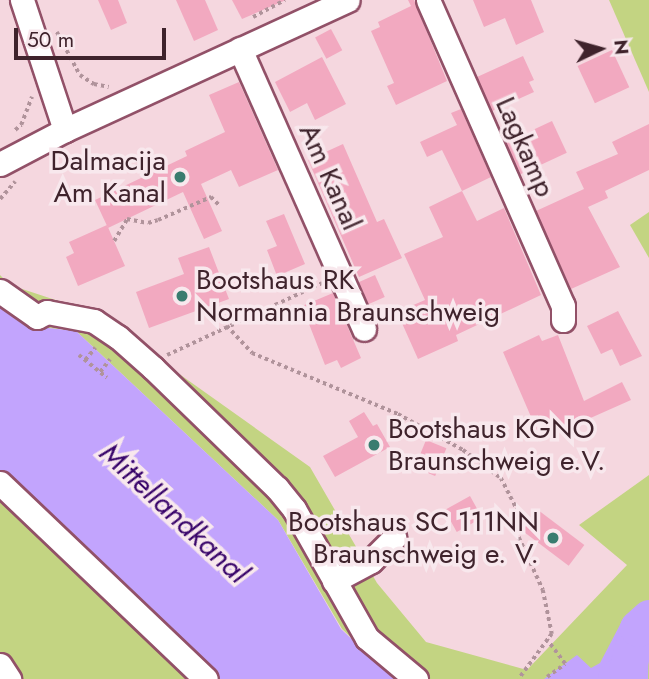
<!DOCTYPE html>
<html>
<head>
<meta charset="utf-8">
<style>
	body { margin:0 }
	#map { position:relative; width:649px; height:679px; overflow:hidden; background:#f5d7df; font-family:Jost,sans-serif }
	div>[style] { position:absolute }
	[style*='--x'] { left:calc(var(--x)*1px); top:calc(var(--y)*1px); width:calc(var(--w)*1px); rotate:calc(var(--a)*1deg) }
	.green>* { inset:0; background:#c3d482 }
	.water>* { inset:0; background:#c2a4fd }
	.river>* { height:37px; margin:-18.5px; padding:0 18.5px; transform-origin:18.5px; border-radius:18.5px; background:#c2a4fd }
	.building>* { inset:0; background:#f2a9c0; transform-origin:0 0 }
	.path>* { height:3.5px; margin-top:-1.75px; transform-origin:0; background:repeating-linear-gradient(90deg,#b0939b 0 3.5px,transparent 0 7px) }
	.roads { filter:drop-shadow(2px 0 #925168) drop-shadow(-2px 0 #925168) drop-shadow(0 2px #925168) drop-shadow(0 -2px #925168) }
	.minor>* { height:23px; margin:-11.5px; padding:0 11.5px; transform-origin:11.5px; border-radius:11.5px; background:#fff }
	.dots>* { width:19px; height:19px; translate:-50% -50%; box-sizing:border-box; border:4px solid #f8e8ed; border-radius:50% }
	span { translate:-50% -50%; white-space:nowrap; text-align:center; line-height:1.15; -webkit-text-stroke:7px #f8e8ed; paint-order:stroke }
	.street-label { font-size:28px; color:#3f232c }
	.poi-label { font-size:28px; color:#3f232c }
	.right { translate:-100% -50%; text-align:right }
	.left { translate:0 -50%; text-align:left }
	.water-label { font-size:30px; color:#38046a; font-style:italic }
	.north { position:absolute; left:565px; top:14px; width:70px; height:70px; -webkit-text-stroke:5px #f8e8ed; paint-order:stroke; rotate:85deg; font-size:19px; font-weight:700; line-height:28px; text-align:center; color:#3f232c }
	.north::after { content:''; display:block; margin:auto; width:24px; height:32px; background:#3f232c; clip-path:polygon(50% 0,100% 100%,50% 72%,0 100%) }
	.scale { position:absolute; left:14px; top:28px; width:152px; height:32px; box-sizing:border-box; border:4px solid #3f232c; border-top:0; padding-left:9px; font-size:21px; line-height:24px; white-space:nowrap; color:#3f232c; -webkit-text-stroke:5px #f8e8ed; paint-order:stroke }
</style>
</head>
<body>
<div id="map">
	<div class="green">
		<div style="clip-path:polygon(609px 0,649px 0,649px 92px)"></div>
		<div style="clip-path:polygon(649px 212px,649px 258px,630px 225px)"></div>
		<div style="clip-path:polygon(0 275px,10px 285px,92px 312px,310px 467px,377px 583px,426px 642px,527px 670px,627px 565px,579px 525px,649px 475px,649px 679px,394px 679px,342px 629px,278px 520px,76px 331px,29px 326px,0 299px)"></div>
		<div style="clip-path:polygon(0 470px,132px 597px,216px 679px,0 679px)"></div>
	</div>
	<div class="water">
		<div style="clip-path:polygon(0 299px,30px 326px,76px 331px,278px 520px,341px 629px,394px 679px,216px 679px,0 470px)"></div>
		<div style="clip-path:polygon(624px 617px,641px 622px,649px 641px,648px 679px,544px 679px,577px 655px,591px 668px,600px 663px)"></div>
	</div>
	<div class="river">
		<div style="--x:616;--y:679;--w:14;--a:-39"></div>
		<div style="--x:627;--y:670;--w:43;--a:-75.3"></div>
		<div style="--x:638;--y:628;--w:15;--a:-42"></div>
	</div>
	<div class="building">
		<div style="clip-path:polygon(98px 0,118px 0,127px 23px,111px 30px)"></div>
		<div style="clip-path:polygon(176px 0,205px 0,218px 30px,194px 41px)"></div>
		<div style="clip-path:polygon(232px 0,286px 0,242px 19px)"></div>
		<div style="clip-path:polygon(408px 0,414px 0,447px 81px,396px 105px,387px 86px,394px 83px,371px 31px,380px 27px,378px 22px,411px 6px)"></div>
		<div style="clip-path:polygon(473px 0,531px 0,544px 32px,516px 45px,505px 18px,484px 27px)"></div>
		<div style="left:331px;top:29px;width:24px;height:18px;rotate:62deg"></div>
		<div style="left:612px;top:50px;width:41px;height:38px;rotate:65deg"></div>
		<div style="clip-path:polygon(523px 56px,534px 80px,529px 82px,534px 92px,492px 111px,477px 77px)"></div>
		<div style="clip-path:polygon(322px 57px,346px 104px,315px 120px,307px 103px,290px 112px,275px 82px)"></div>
		<div style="clip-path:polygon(239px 82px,278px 170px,239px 187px,231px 170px,201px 184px,222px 231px,204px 239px,183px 192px,108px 228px,95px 200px,187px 156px,185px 151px,225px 132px,209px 95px)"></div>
		<div style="clip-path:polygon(461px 109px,491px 177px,462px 191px,477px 221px,504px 208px,541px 295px,456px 335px,458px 341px,418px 359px,397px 312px,425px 300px,404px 254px,443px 237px,429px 207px,462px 191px,442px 150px,427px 157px,420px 142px,457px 125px,451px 113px)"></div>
		<div style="left:552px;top:121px;width:35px;height:51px;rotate:65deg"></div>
		<div style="clip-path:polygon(649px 124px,649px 170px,605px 191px,608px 198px,588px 207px,620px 267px,571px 289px,536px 211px,584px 189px,576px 172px,618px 154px,612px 142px)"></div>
		<div style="clip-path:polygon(343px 144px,377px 222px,384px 219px,402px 258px,359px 277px,308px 160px)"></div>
		<div style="clip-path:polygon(284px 214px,305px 264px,277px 276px,267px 250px,277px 246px,266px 221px)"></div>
		<div style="clip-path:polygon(107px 225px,125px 266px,78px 286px,66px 257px,74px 253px,69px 242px)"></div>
		<div style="clip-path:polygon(209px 247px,229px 299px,149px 328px,136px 292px,184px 274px,178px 258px)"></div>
		<div style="left:375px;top:275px;width:24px;height:18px;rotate:66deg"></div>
		<div style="clip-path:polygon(333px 293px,361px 358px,341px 368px,337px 360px,325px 365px,302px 306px)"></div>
		<div style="clip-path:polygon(618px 311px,642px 356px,620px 366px,612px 349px,601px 354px,587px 326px)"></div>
		<div style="clip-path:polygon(539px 335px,542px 341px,558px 335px,584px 401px,622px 382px,631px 400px,541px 440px,503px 352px)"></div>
		<div style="clip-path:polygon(364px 412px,373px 426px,377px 424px,390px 447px,335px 477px,323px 456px,358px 437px,349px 421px)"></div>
		<div style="left:426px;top:440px;width:22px;height:30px;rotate:22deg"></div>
		<div style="left:470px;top:496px;width:25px;height:29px;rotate:61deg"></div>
		<div style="left:538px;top:510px;width:58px;height:26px;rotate:37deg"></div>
	</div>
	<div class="path">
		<div style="--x:253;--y:17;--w:36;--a:-28"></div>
		<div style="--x:57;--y:32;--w:49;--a:61.9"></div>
		<div style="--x:80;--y:75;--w:17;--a:33"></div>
		<div style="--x:94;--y:84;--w:15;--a:11"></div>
		<div style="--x:15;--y:130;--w:8;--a:-40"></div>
		<div style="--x:21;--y:125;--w:30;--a:-69"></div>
		<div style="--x:0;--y:199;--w:23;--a:-49"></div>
		<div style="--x:114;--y:241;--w:26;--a:-59"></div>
		<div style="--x:127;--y:219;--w:21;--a:11"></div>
		<div style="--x:148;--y:223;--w:10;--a:-17"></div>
		<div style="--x:158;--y:220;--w:58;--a:-23.5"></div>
		<div style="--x:211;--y:197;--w:11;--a:45"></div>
		<div style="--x:227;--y:326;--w:37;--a:47"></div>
		<div style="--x:252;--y:353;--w:158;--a:22.7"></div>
		<div style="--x:398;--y:414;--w:74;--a:29"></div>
		<div style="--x:463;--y:450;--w:47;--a:36.4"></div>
		<div style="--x:501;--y:478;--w:34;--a:63"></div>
		<div style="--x:516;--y:508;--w:16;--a:45"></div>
		<div style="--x:79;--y:355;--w:36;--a:39"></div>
		<div style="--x:167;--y:355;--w:171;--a:-24.9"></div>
		<div style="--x:85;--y:360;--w:16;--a:-50"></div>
		<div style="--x:100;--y:372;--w:16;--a:-52"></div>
		<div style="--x:516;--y:509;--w:22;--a:90"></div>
		<div style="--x:516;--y:531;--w:65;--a:65.4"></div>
		<div style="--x:543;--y:590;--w:45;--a:78.4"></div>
		<div style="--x:552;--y:634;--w:56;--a:126.3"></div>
		<div style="--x:547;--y:677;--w:22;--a:-36"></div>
		<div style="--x:565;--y:664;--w:30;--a:-127"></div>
	</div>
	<div class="roads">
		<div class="minor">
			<div style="--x:22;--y:0;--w:137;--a:71.7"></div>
			<div style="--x:428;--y:0;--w:334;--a:66.2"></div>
			<div style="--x:563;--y:306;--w:14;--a:90"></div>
			<div style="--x:240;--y:49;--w:306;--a:66.1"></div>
			<div style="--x:0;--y:164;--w:73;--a:-27.6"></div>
			<div style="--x:65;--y:130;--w:311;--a:-24.7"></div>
			<div style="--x:0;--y:291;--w:45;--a:35.1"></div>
			<div style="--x:37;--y:317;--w:11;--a:-27"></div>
			<div style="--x:47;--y:312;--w:48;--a:10.8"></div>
			<div style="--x:94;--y:321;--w:29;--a:34"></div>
			<div style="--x:118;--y:337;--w:47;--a:41.5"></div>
			<div style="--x:153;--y:368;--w:173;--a:44.1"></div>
			<div style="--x:277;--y:488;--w:27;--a:51"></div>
			<div style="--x:294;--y:509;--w:148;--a:60.5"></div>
			<div style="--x:367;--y:638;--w:64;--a:39.9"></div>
			<div style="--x:0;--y:483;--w:284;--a:43.6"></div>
			<div style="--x:334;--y:581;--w:42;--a:-28.4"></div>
			<div style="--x:371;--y:561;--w:33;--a:-45"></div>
			<div style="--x:0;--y:665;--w:17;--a:57"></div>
		</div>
	</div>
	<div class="dots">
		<div style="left:180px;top:177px;background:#397c6f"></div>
		<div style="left:182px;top:296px;background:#397c6f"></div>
		<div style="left:374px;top:445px;background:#397c6f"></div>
		<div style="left:553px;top:538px;background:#397c6f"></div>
	</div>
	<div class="street-label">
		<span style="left:525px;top:147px;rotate:66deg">Lagkamp</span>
		<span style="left:330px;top:177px;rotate:66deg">Am Kanal</span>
	</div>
	<div class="poi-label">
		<span class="right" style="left:166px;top:177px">Dalmacija<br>Am Kanal</span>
		<span class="left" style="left:196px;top:296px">Bootshaus RK<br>Normannia Braunschweig</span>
		<span class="left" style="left:388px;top:445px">Bootshaus KGNO<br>Braunschweig e.V.</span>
		<span class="right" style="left:539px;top:538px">Bootshaus SC 111NN<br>Braunschweig e. V.</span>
	</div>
	<div class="water-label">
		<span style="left:174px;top:513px;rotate:43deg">Mittellandkanal</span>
	</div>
	<div class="north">N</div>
	<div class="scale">50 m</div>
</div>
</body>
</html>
